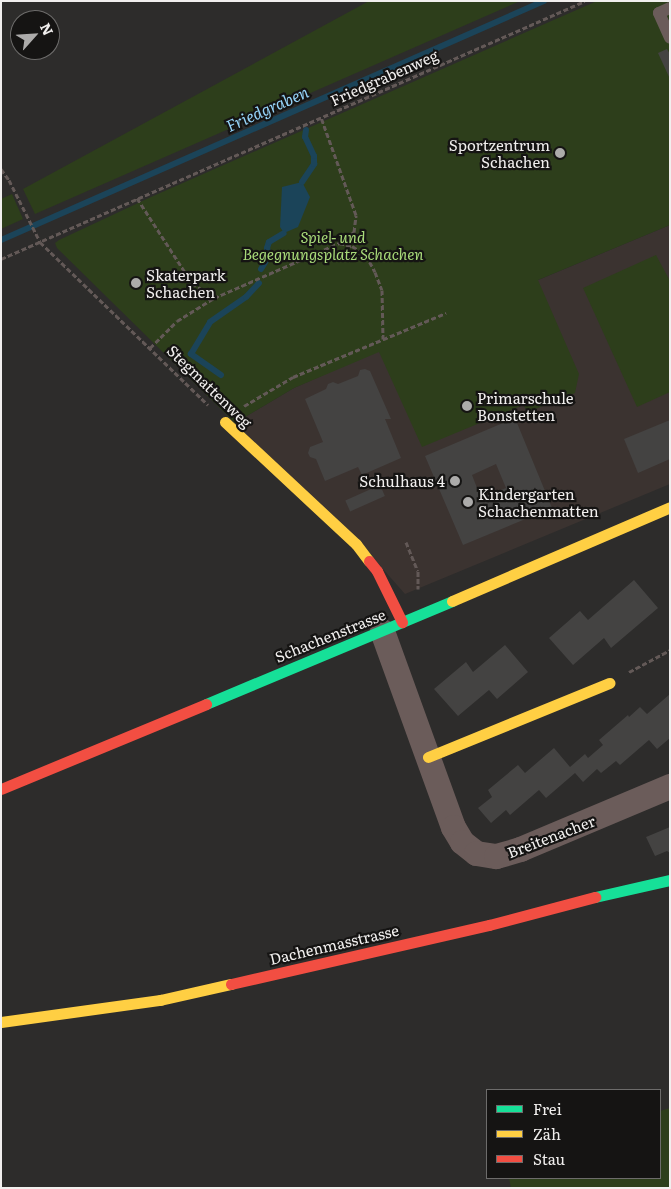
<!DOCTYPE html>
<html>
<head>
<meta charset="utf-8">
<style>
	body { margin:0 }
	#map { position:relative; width:671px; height:1189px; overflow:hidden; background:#2d2c2b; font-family:Literata,serif }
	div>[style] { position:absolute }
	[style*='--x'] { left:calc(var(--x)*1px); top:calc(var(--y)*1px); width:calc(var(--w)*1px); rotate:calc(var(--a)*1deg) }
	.built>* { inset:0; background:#3b3330 }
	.green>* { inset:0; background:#2d3e1b }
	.water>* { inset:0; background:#1b4459 }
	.stream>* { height:6px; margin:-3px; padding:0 3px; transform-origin:3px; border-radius:3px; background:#1b4459 }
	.building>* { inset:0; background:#444342; transform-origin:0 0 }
	.path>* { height:3px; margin-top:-1.5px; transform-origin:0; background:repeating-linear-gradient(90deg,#635957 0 5px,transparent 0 7.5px) }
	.lane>* { height:12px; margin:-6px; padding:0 6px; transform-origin:6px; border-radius:6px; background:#6b5c5a }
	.street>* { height:25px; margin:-12.5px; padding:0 12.5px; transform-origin:12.5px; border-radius:12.5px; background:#6b5c5a }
	.fast>* { height:11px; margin:-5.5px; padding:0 5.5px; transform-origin:5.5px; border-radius:5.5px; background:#16e098 }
	.slow>* { height:11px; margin:-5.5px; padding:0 5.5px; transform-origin:5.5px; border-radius:5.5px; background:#ffcf43 }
	.jam>* { height:11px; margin:-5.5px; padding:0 5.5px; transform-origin:5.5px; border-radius:5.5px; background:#f24e42 }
	.dots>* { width:14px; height:14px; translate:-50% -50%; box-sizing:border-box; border:2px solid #151413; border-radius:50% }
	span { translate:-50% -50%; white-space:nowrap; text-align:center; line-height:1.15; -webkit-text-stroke:4.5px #151413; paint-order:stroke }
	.street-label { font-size:15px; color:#f1efee }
	.poi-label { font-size:15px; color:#f1efee }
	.right { translate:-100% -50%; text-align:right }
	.left { translate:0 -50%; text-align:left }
	.park-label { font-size:15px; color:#a8da79; font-style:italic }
	.water-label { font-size:16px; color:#95d3f8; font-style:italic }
	.frame { position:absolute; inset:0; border:2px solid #f1efee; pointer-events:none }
	.legend { position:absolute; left:486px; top:1089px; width:175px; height:90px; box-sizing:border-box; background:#151413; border:1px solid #6d6c6b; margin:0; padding:6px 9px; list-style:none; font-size:15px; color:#f1efee }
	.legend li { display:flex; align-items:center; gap:10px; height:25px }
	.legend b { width:25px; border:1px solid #6d6c6b }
	.north { position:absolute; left:10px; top:10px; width:50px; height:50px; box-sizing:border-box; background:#151413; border:1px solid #6d6c6b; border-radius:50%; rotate:64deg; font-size:14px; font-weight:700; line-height:20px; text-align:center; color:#f1efee }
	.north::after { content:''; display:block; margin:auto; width:18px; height:22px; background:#acabaa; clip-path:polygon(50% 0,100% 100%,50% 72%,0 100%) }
</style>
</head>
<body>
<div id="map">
	<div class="built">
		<div style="clip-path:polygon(670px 225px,670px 484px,405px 594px,375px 560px,235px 423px,294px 388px,512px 291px)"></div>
	</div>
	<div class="green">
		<div style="clip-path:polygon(369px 1px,520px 1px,35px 214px,23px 189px)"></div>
		<div style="clip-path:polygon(597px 1px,670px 1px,670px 225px,538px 280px,579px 374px,575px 393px,528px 412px,523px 405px,422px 447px,379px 352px,294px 388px,235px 423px,57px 248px,55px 243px,59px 240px,151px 197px)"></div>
		<div style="clip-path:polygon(12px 194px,23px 219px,1px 229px,1px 199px)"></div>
		<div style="clip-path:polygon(656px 255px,670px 281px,670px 392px,637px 407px,583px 288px)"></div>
		<div style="clip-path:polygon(670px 1108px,670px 1188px,511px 1188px,509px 1178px,660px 1178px,660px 1111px)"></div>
	</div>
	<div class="water">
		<div style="clip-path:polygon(302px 182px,310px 197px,298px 227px,284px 233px,280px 227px,282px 187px)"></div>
	</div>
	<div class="stream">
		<div style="--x:302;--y:182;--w:22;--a:-56"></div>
		<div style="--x:314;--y:164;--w:8;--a:-90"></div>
		<div style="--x:314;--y:156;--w:21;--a:-115"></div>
		<div style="--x:305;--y:137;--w:7;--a:-82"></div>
		<div style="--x:1;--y:240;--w:593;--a:-23.76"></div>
		<div style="--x:261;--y:269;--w:15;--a:-58"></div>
		<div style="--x:269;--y:256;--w:8;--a:-104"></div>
		<div style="--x:267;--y:248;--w:6;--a:-72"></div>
		<div style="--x:269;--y:242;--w:17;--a:-31"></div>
		<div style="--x:221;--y:375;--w:37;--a:-145"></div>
		<div style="--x:191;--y:354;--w:37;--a:-59"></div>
		<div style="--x:210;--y:322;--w:44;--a:-34.8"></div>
		<div style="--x:246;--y:297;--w:19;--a:-47"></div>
	</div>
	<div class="building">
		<div style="clip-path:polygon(667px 49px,670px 54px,670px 79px,658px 53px)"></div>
		<div style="clip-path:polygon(365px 369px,370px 371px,391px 419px,385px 419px,401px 458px,362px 475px,358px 467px,325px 481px,316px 459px,310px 457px,308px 453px,310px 447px,323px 442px,305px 399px,326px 389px,328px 384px,333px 382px,338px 384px,358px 376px,360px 370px)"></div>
		<div style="clip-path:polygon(evenodd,515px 418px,552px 508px,463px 545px,425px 456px,515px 418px,496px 464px,506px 488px,481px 498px,472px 475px,496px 464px)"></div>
		<div style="clip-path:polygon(670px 420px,670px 459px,638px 473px,624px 439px)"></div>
		<div style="left:380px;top:485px;width:12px;height:38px;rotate:66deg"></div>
		<div style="clip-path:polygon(634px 580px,658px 608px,611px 648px,604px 638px,573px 665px,549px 638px,580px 611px,588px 620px)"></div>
		<div style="clip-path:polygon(505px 645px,528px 672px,497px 699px,489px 690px,458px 716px,434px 689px,466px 662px,473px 672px)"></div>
		<div style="clip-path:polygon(670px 694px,670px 738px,657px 749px,649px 740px,620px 765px,616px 761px,601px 773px,597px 769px,583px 782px,575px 773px,546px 798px,539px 790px,510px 815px,506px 810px,491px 823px,478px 808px,492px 797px,488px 790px,518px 765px,525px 773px,554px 748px,570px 767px,585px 754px,588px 758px,603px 745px,599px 740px,628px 715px,629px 717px,640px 707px,647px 714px)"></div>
		<div style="clip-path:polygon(670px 827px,670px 853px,667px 851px,655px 856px,646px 837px)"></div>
	</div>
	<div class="path">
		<div style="--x:1;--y:169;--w:14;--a:54"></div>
		<div style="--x:9;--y:180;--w:69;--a:63.4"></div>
		<div style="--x:40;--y:242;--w:234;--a:44.1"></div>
		<div style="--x:137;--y:198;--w:101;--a:57.1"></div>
		<div style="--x:192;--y:283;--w:27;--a:34"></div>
		<div style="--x:214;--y:298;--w:137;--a:-23.7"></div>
		<div style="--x:339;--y:243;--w:19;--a:-36"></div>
		<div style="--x:354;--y:232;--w:17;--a:-83"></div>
		<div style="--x:356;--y:215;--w:104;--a:-109.7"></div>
		<div style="--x:339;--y:243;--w:13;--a:13"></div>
		<div style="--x:352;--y:246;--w:17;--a:33"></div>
		<div style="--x:366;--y:255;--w:19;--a:62"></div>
		<div style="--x:375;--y:272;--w:19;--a:69"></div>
		<div style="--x:382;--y:290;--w:49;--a:88.8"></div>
		<div style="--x:1;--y:259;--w:638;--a:-23.83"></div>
		<div style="--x:150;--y:348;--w:38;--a:-45"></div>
		<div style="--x:177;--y:321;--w:44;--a:-31.9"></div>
		<div style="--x:244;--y:406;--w:57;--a:-30.6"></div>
		<div style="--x:293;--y:377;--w:166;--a:-22.7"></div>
		<div style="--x:406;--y:542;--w:31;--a:68"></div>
		<div style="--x:418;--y:571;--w:18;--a:90"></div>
		<div style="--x:629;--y:672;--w:47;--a:-28.2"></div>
	</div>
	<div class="lane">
		<div style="--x:670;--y:8;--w:12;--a:156"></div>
		<div style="--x:659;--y:13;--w:27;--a:66"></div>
	</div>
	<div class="street">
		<div style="--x:382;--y:631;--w:208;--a:70.1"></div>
		<div style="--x:453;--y:827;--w:17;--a:59"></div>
		<div style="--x:462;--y:842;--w:18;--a:38"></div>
		<div style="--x:476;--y:853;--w:20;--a:9"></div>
		<div style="--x:496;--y:856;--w:25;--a:-16"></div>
		<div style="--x:520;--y:849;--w:163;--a:-22.8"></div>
	</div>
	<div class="fast">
		<div style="--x:206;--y:704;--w:267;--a:-22.7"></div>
		<div style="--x:595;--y:897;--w:77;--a:-12.8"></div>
	</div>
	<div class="slow">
		<div style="--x:225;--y:422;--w:179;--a:43"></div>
		<div style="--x:356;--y:544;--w:21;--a:53"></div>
		<div style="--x:452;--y:601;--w:237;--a:-23.3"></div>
		<div style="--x:428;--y:757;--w:196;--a:-22.2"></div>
		<div style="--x:1;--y:1022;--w:161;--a:-7.9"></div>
		<div style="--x:160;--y:1000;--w:73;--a:-12.7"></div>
	</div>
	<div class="jam">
		<div style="--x:369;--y:561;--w:13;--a:51"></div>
		<div style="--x:377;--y:571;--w:57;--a:63.9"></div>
		<div style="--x:1;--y:789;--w:222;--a:-22.5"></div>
		<div style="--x:231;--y:984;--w:265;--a:-12.9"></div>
		<div style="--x:489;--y:925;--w:110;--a:-14.8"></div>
	</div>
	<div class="dots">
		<div style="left:560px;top:153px;background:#acabaa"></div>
		<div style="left:136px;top:283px;background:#acabaa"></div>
		<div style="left:467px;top:406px;background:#acabaa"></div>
		<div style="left:455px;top:481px;background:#acabaa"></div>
		<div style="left:468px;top:502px;background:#acabaa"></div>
	</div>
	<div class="street-label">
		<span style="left:384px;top:77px;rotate:-24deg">Friedgrabenweg</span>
		<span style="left:210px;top:386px;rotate:44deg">Stegmattenweg</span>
		<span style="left:330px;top:635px;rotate:-22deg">Schachenstrasse</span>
		<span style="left:551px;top:836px;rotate:-21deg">Breitenacher</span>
		<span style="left:334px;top:944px;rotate:-13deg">Dachenmasstrasse</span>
	</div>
	<div class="poi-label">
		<span class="right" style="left:550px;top:153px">Sportzentrum<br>Schachen</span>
		<span class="left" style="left:146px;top:283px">Skaterpark<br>Schachen</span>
		<span class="left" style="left:477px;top:406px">Primarschule<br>Bonstetten</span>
		<span class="right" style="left:445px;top:481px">Schulhaus 4</span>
		<span class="left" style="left:478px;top:502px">Kindergarten<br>Schachenmatten</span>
	</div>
	<div class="park-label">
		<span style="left:333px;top:245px">Spiel- und<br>Begegnungsplatz Schachen</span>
	</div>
	<div class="water-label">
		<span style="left:267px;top:108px;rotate:-24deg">Friedgraben</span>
	</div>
	<div class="frame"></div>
	<ul class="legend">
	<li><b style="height:6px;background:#16e098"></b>Frei</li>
	<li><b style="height:6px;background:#ffcf43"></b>Zäh</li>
	<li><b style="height:6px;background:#f24e42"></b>Stau</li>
	</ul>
	<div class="north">N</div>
</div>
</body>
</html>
